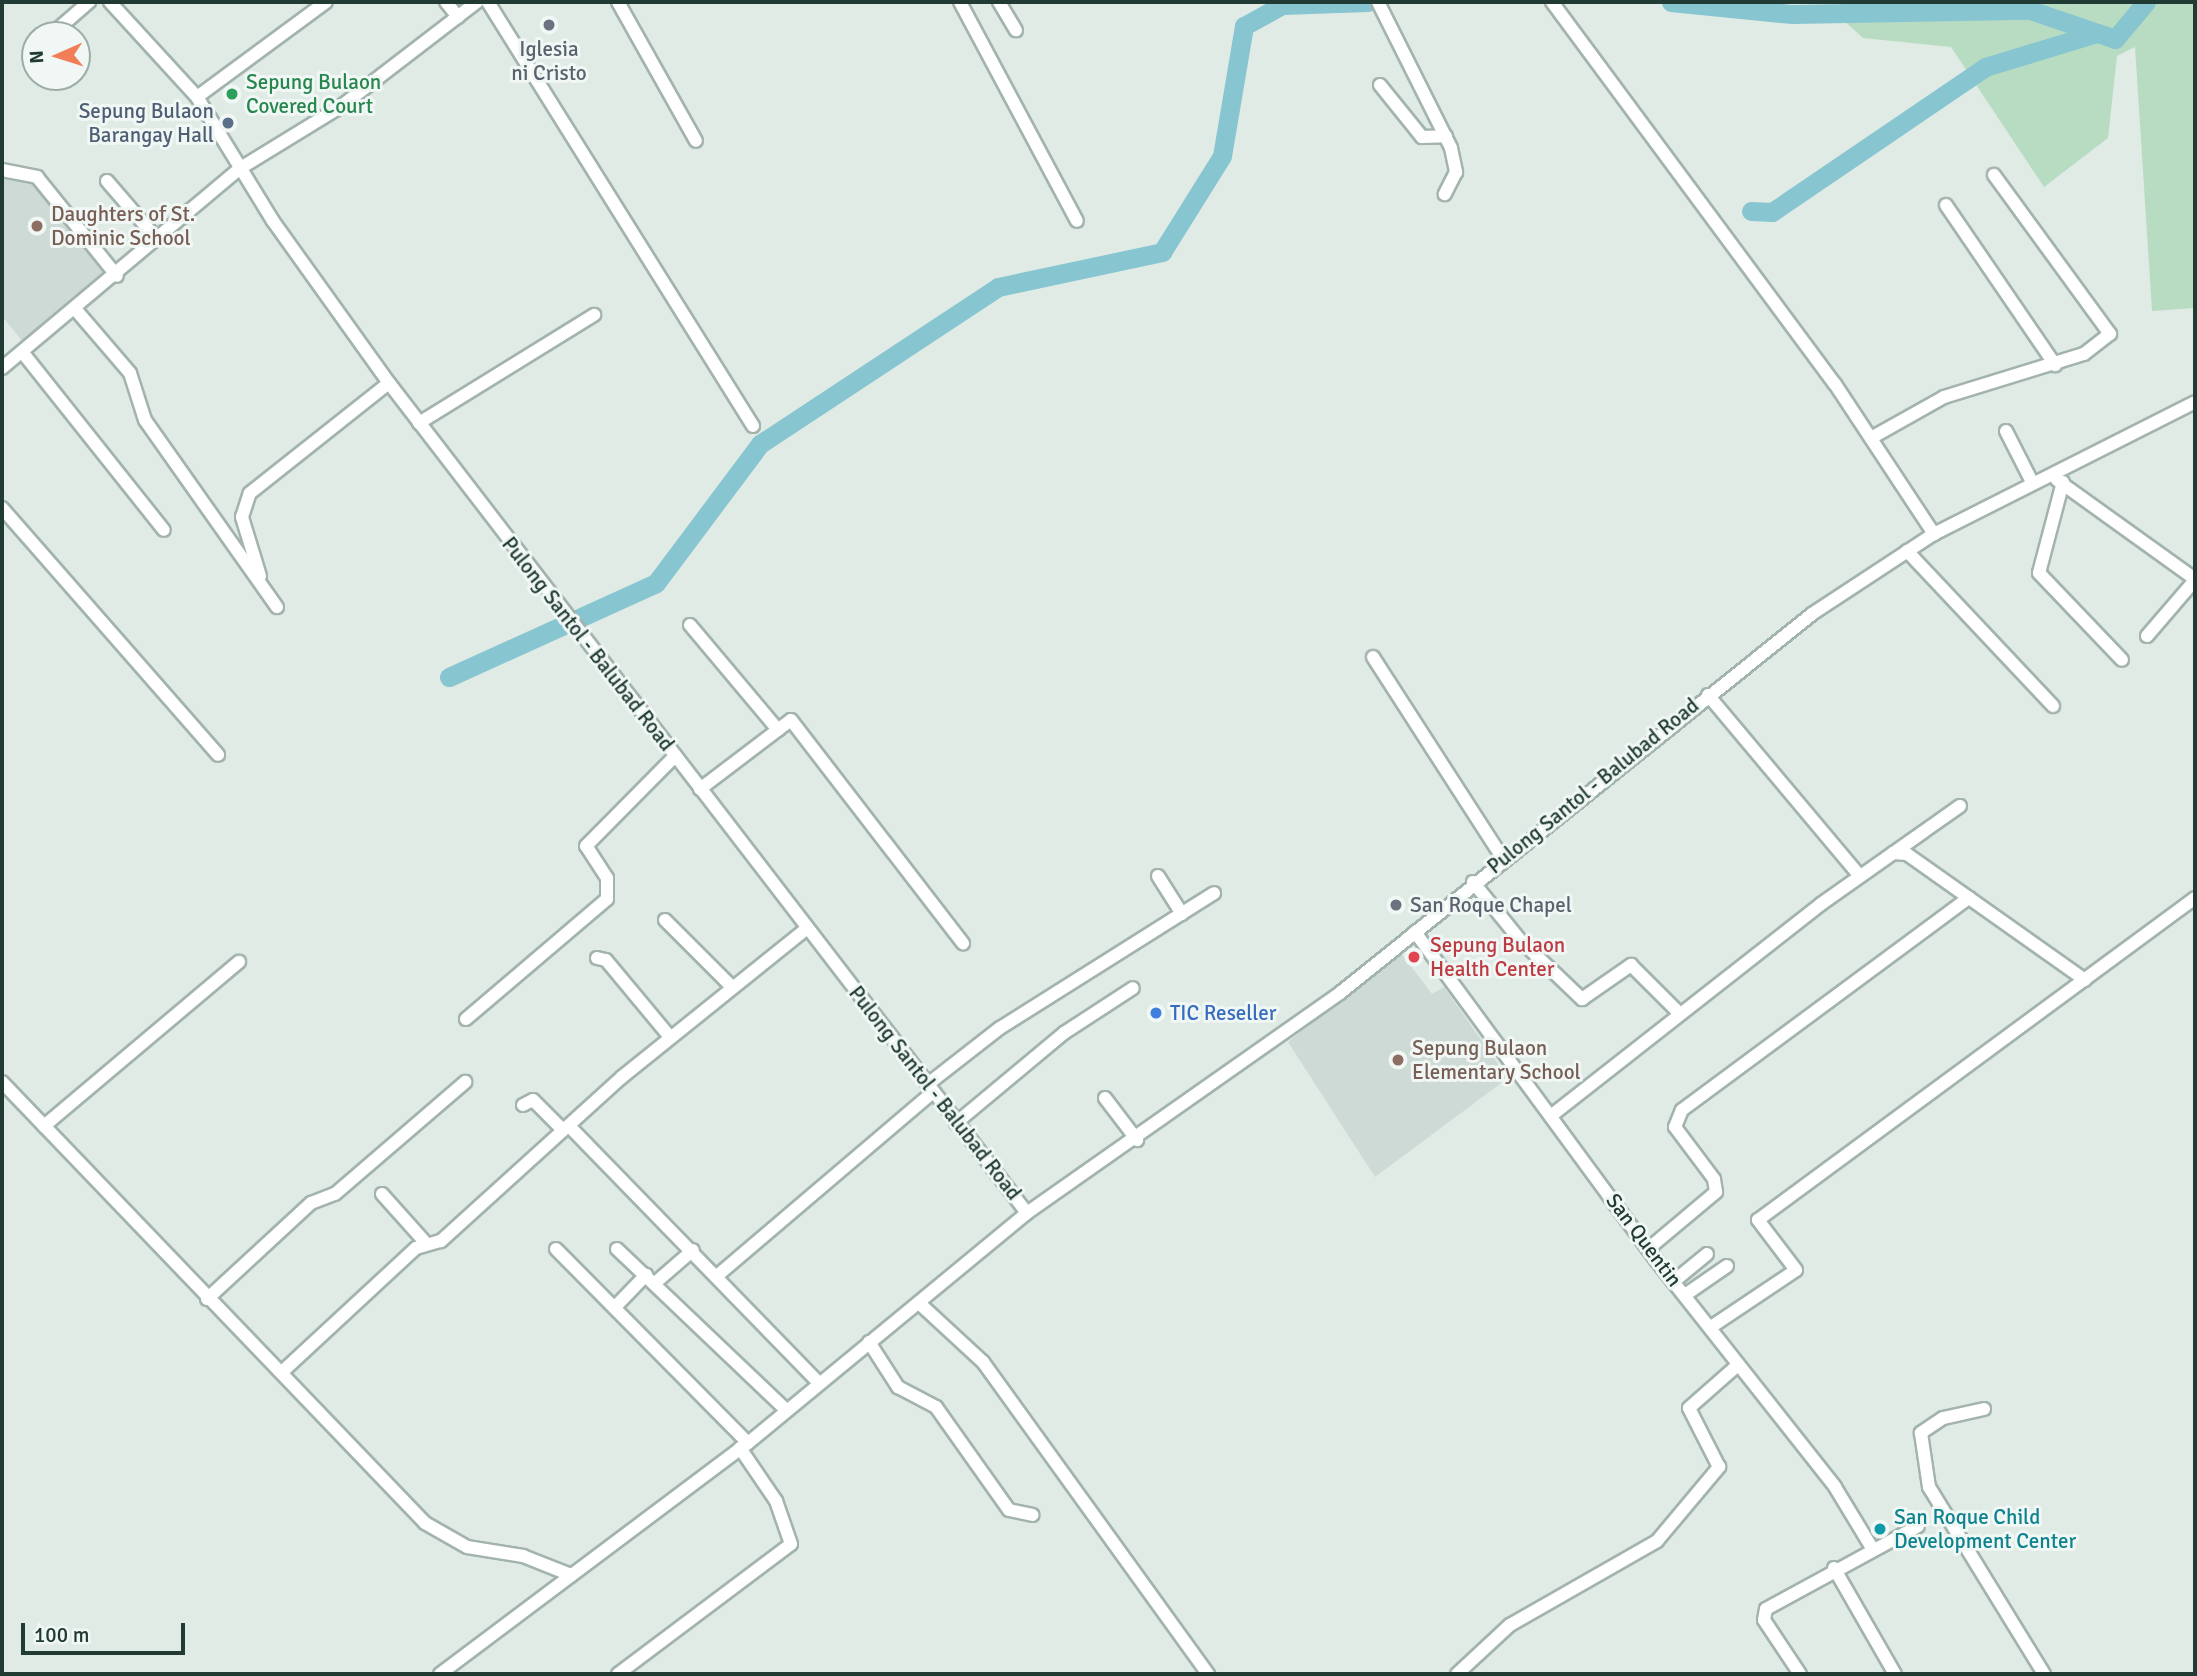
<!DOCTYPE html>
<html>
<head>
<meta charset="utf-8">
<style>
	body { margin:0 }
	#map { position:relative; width:2197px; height:1676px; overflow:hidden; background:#e0ebe6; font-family:Signika,sans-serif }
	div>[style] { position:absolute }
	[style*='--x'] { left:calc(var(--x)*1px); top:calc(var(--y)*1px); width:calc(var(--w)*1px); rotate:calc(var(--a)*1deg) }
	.built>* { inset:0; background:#cedad5 }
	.green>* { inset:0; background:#b8dcc2 }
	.river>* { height:19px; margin:-9.5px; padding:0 9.5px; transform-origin:9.5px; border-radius:9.5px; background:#87c5d0 }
	.roads { filter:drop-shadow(2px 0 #a3b3ad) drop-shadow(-2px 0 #a3b3ad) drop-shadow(0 2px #a3b3ad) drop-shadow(0 -2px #a3b3ad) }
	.minor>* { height:12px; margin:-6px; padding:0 6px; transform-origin:6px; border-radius:6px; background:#fff }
	.dots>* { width:19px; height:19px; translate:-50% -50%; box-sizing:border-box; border:4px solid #f0f7f4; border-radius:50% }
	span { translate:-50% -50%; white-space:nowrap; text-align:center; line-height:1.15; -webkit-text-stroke:6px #f0f7f4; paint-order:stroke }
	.worship-label { font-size:21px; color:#5b616d }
	.left { translate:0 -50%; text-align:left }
	.leisure-label { font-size:21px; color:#27864d }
	.service-label { font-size:21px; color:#4e5e75 }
	.right { translate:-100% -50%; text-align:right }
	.education-label { font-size:21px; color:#785e54 }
	.street-label { font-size:21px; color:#213b34 }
	.health-label { font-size:21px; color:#be3a42 }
	.shop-label { font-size:21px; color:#366cbe }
	.culture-label { font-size:21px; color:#0d838f }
	.frame { position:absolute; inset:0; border:4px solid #213b34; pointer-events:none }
	.north { position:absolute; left:21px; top:21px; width:70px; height:70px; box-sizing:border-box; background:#f0f7f4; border:2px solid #9daca7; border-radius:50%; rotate:267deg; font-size:19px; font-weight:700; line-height:28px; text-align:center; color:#213b34 }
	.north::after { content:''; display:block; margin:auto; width:24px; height:32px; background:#f17e57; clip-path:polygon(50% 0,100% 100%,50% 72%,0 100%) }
	.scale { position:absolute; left:21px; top:1623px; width:164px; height:32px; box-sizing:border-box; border:4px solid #213b34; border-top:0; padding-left:9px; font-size:21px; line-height:24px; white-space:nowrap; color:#213b34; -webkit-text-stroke:5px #f0f7f4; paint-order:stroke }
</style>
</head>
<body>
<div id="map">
	<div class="built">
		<div style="clip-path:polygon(35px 177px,111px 273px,23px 342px,2px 316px,2px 179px)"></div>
		<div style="clip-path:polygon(1400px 952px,1432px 994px,1444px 987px,1508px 1078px,1375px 1177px,1288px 1042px)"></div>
	</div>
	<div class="green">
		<div style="clip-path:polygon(1847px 2px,2195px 2px,2195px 308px,2152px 311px,2135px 47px,2117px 56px,2108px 138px,2044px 187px,1951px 47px,1863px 38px,1834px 12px)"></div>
	</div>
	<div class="river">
		<div style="--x:1671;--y:2;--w:122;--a:5.7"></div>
		<div style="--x:1792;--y:14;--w:238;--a:-1"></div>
		<div style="--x:2030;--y:10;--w:90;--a:18.8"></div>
		<div style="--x:2115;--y:39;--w:48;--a:-50"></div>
		<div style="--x:1751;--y:211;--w:21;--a:3"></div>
		<div style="--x:1772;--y:212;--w:258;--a:-34.2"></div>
		<div style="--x:1985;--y:67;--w:117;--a:-16.9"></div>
		<div style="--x:449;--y:677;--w:227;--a:-24.4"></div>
		<div style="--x:656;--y:583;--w:174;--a:-53.2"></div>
		<div style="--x:760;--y:444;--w:285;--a:-33.4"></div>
		<div style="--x:998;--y:287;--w:168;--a:-12"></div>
		<div style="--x:1162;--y:252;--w:113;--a:-58"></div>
		<div style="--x:1222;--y:156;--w:132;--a:-80.4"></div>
		<div style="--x:1244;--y:26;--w:43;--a:-28.9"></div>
		<div style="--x:1282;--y:5;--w:86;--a:-2"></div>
	</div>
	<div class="roads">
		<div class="minor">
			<div style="--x:110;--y:2;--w:129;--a:47.5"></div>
			<div style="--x:197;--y:97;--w:145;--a:58.5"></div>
			<div style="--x:273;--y:221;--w:199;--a:54.4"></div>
			<div style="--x:389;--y:383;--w:1047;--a:52.45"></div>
			<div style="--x:446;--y:2;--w:19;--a:51"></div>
			<div style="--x:488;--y:2;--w:500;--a:57.99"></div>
			<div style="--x:618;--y:2;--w:159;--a:60.7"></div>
			<div style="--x:960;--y:2;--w:248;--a:61.9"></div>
			<div style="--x:999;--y:2;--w:33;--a:59"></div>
			<div style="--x:1378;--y:2;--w:163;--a:63.4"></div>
			<div style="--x:1451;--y:148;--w:25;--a:78"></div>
			<div style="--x:1456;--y:172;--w:25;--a:117"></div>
			<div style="--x:1552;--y:2;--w:475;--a:53.5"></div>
			<div style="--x:1835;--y:384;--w:180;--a:56.6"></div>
			<div style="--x:59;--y:28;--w:40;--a:-41"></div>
			<div style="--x:1380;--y:85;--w:67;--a:51.1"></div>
			<div style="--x:1422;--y:137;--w:24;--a:-2"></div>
			<div style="--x:197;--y:97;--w:160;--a:-36.4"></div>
			<div style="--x:2;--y:170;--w:36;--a:11"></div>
			<div style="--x:37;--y:177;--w:127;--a:51.1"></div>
			<div style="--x:107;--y:181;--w:78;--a:49.2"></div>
			<div style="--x:1946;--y:205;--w:194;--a:55.7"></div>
			<div style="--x:76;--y:310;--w:83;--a:49.4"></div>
			<div style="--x:130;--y:373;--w:49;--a:72.3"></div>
			<div style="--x:145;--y:420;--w:229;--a:54.8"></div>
			<div style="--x:23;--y:353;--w:226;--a:51.5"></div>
			<div style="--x:2;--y:368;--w:309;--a:-40"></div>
			<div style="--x:239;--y:169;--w:119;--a:-31.5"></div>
			<div style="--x:340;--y:107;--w:173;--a:-37.5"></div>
			<div style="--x:419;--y:423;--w:206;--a:-31.7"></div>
			<div style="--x:2006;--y:431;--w:57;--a:63"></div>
			<div style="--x:1871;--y:438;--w:84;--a:-29.3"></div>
			<div style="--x:1944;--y:397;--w:146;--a:-17.1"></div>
			<div style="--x:2084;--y:354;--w:33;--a:-38"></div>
			<div style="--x:2110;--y:334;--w:197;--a:-126.1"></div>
			<div style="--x:2057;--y:480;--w:170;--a:35.7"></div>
			<div style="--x:2063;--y:482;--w:94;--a:104.8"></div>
			<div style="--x:2039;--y:573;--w:120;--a:46.3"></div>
			<div style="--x:2;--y:508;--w:328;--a:48.8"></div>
			<div style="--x:1907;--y:551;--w:213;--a:46.7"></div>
			<div style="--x:260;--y:576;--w:62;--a:-107"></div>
			<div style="--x:242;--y:517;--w:25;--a:-72"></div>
			<div style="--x:250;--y:493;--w:177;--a:-38.4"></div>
			<div style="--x:690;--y:625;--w:137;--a:50"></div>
			<div style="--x:2147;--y:636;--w:74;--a:-49.4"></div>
			<div style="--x:1373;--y:657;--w:240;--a:57.2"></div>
			<div style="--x:1708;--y:695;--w:236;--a:50"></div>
			<div style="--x:700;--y:789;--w:114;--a:-37.2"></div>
			<div style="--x:791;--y:720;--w:282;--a:52.4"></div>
			<div style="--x:1893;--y:853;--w:14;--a:4"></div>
			<div style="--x:1907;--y:854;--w:218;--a:35.3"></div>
			<div style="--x:1158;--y:876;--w:45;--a:57.7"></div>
			<div style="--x:1473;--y:882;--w:75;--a:51"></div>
			<div style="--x:1520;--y:940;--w:86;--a:43.6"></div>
			<div style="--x:1582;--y:999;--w:60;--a:-34.8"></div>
			<div style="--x:1631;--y:965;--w:68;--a:45"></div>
			<div style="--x:665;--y:920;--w:93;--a:45"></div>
			<div style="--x:1415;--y:932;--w:407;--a:53.7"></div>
			<div style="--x:1656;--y:1260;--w:289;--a:51.7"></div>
			<div style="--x:1835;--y:1487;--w:71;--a:58.8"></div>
			<div style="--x:597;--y:958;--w:9;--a:13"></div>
			<div style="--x:606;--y:960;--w:100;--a:50.3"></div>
			<div style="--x:466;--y:1019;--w:185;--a:-40.4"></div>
			<div style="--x:607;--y:899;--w:21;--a:-90"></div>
			<div style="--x:607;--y:878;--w:38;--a:-123"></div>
			<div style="--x:586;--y:846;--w:127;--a:-45.3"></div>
			<div style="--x:2;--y:1082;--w:611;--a:46.19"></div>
			<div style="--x:425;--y:1523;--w:48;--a:29.7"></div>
			<div style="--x:467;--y:1547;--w:57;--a:9.1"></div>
			<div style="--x:523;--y:1556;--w:52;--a:21.6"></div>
			<div style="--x:928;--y:1084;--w:91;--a:-37.9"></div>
			<div style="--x:1000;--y:1028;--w:253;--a:-32.2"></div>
			<div style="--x:1105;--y:1098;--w:53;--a:52.7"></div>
			<div style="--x:523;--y:1105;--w:11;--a:-27"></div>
			<div style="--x:533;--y:1100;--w:42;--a:45"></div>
			<div style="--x:1552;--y:1115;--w:342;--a:-38.1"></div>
			<div style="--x:1821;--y:904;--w:170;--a:-35.2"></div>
			<div style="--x:956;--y:1123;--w:141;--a:-39.8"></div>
			<div style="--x:1064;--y:1033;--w:82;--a:-33.1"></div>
			<div style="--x:44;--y:1126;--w:255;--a:-40.1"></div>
			<div style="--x:569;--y:1126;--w:357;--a:45.8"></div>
			<div style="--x:382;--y:1194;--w:64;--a:48.1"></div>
			<div style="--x:556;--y:1249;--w:273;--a:45.3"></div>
			<div style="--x:617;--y:1249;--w:233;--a:43.6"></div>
			<div style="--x:1648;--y:1249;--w:89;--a:-40"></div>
			<div style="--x:1716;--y:1192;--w:13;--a:-99"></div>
			<div style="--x:1714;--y:1179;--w:65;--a:-126.9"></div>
			<div style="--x:1675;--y:1127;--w:18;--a:-68"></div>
			<div style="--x:1682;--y:1110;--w:357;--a:-36.5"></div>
			<div style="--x:718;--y:1275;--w:282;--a:-40.4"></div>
			<div style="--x:1673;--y:1282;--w:44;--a:-39.5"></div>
			<div style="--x:655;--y:1283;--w:50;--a:-41"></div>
			<div style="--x:1685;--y:1295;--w:51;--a:-34.6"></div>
			<div style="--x:207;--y:1299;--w:142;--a:-42.7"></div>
			<div style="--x:311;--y:1203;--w:26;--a:-21"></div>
			<div style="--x:335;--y:1194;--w:172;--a:-40.7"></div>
			<div style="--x:919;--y:1303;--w:87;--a:42.7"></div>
			<div style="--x:983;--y:1362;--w:385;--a:54.2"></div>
			<div style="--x:615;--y:1307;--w:45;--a:-45.9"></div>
			<div style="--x:1711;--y:1327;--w:102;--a:-33.8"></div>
			<div style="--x:1796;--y:1270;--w:63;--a:-127.2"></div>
			<div style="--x:1758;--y:1220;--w:543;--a:-36.38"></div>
			<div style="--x:869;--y:1342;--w:54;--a:57.2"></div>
			<div style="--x:898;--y:1387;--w:43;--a:27.8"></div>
			<div style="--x:936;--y:1407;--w:126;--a:54.7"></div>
			<div style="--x:1009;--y:1510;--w:24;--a:12"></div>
			<div style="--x:282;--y:1372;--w:183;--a:-42.8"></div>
			<div style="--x:416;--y:1248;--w:26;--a:-16"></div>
			<div style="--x:441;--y:1241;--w:244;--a:-42.2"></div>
			<div style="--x:622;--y:1077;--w:238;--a:-38.8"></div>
			<div style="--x:1984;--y:1409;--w:42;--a:167.6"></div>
			<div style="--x:1943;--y:1418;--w:27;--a:146"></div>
			<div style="--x:1921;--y:1433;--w:55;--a:81.6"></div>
			<div style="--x:1929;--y:1487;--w:220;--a:58.4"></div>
			<div style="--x:1834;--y:1568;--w:122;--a:60.1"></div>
			<div style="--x:440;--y:1674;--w:385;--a:-36.9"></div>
			<div style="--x:748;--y:1443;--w:362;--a:-39.5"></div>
			<div style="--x:1027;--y:1213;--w:383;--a:-35.1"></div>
			<div style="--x:1340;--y:993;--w:605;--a:-38.76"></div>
			<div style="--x:1812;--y:614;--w:146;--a:-33.3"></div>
			<div style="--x:1934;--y:534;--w:292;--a:-26.8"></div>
			<div style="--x:618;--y:1674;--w:216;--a:-36.9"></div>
			<div style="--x:791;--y:1544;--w:46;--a:-109.2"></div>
			<div style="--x:776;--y:1501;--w:64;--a:-124.2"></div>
			<div style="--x:1457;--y:1674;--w:72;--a:-42.8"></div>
			<div style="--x:1510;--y:1625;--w:169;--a:-29.7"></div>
			<div style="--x:1657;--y:1541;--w:97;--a:-50"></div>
			<div style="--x:1719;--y:1467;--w:66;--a:-117"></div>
			<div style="--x:1689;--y:1408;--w:65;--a:-41.3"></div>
			<div style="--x:1800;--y:1674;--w:65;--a:-123.7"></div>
			<div style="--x:1764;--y:1620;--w:11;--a:-80"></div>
			<div style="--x:1766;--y:1609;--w:173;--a:-28.6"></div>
		</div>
	</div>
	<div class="dots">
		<div style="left:549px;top:25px;background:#6b7280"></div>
		<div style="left:232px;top:94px;background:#2e9e5b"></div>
		<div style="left:228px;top:123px;background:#5c6f8a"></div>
		<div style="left:37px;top:226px;background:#8d6e63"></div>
		<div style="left:1396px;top:905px;background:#6b7280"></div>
		<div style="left:1414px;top:957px;background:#e0444e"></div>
		<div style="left:1156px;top:1013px;background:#3f7fe0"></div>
		<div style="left:1398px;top:1060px;background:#8d6e63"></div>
		<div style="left:1880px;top:1529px;background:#0f9aa8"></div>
	</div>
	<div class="worship-label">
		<span style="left:549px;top:61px">Iglesia<br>ni Cristo</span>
		<span class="left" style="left:1410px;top:905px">San Roque Chapel</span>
	</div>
	<div class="leisure-label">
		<span class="left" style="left:246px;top:94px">Sepung Bulaon<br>Covered Court</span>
	</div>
	<div class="service-label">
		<span class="right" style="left:214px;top:123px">Sepung Bulaon<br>Barangay Hall</span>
	</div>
	<div class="education-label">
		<span class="left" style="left:51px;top:226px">Daughters of St.<br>Dominic School</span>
		<span class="left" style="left:1412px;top:1060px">Sepung Bulaon<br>Elementary School</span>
	</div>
	<div class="street-label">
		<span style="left:588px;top:644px;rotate:52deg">Pulong Santol - Balubad Road</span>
		<span style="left:1593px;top:786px;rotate:-39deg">Pulong Santol - Balubad Road</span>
		<span style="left:935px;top:1093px;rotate:52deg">Pulong Santol - Balubad Road</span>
		<span style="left:1644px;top:1240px;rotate:53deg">San Quentin</span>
	</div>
	<div class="health-label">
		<span class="left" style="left:1430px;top:957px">Sepung Bulaon<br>Health Center</span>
	</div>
	<div class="shop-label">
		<span class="left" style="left:1170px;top:1013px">TIC Reseller</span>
	</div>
	<div class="culture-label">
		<span class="left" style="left:1894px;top:1529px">San Roque Child<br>Development Center</span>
	</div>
	<div class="frame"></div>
	<div class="north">N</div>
	<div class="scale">100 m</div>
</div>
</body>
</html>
